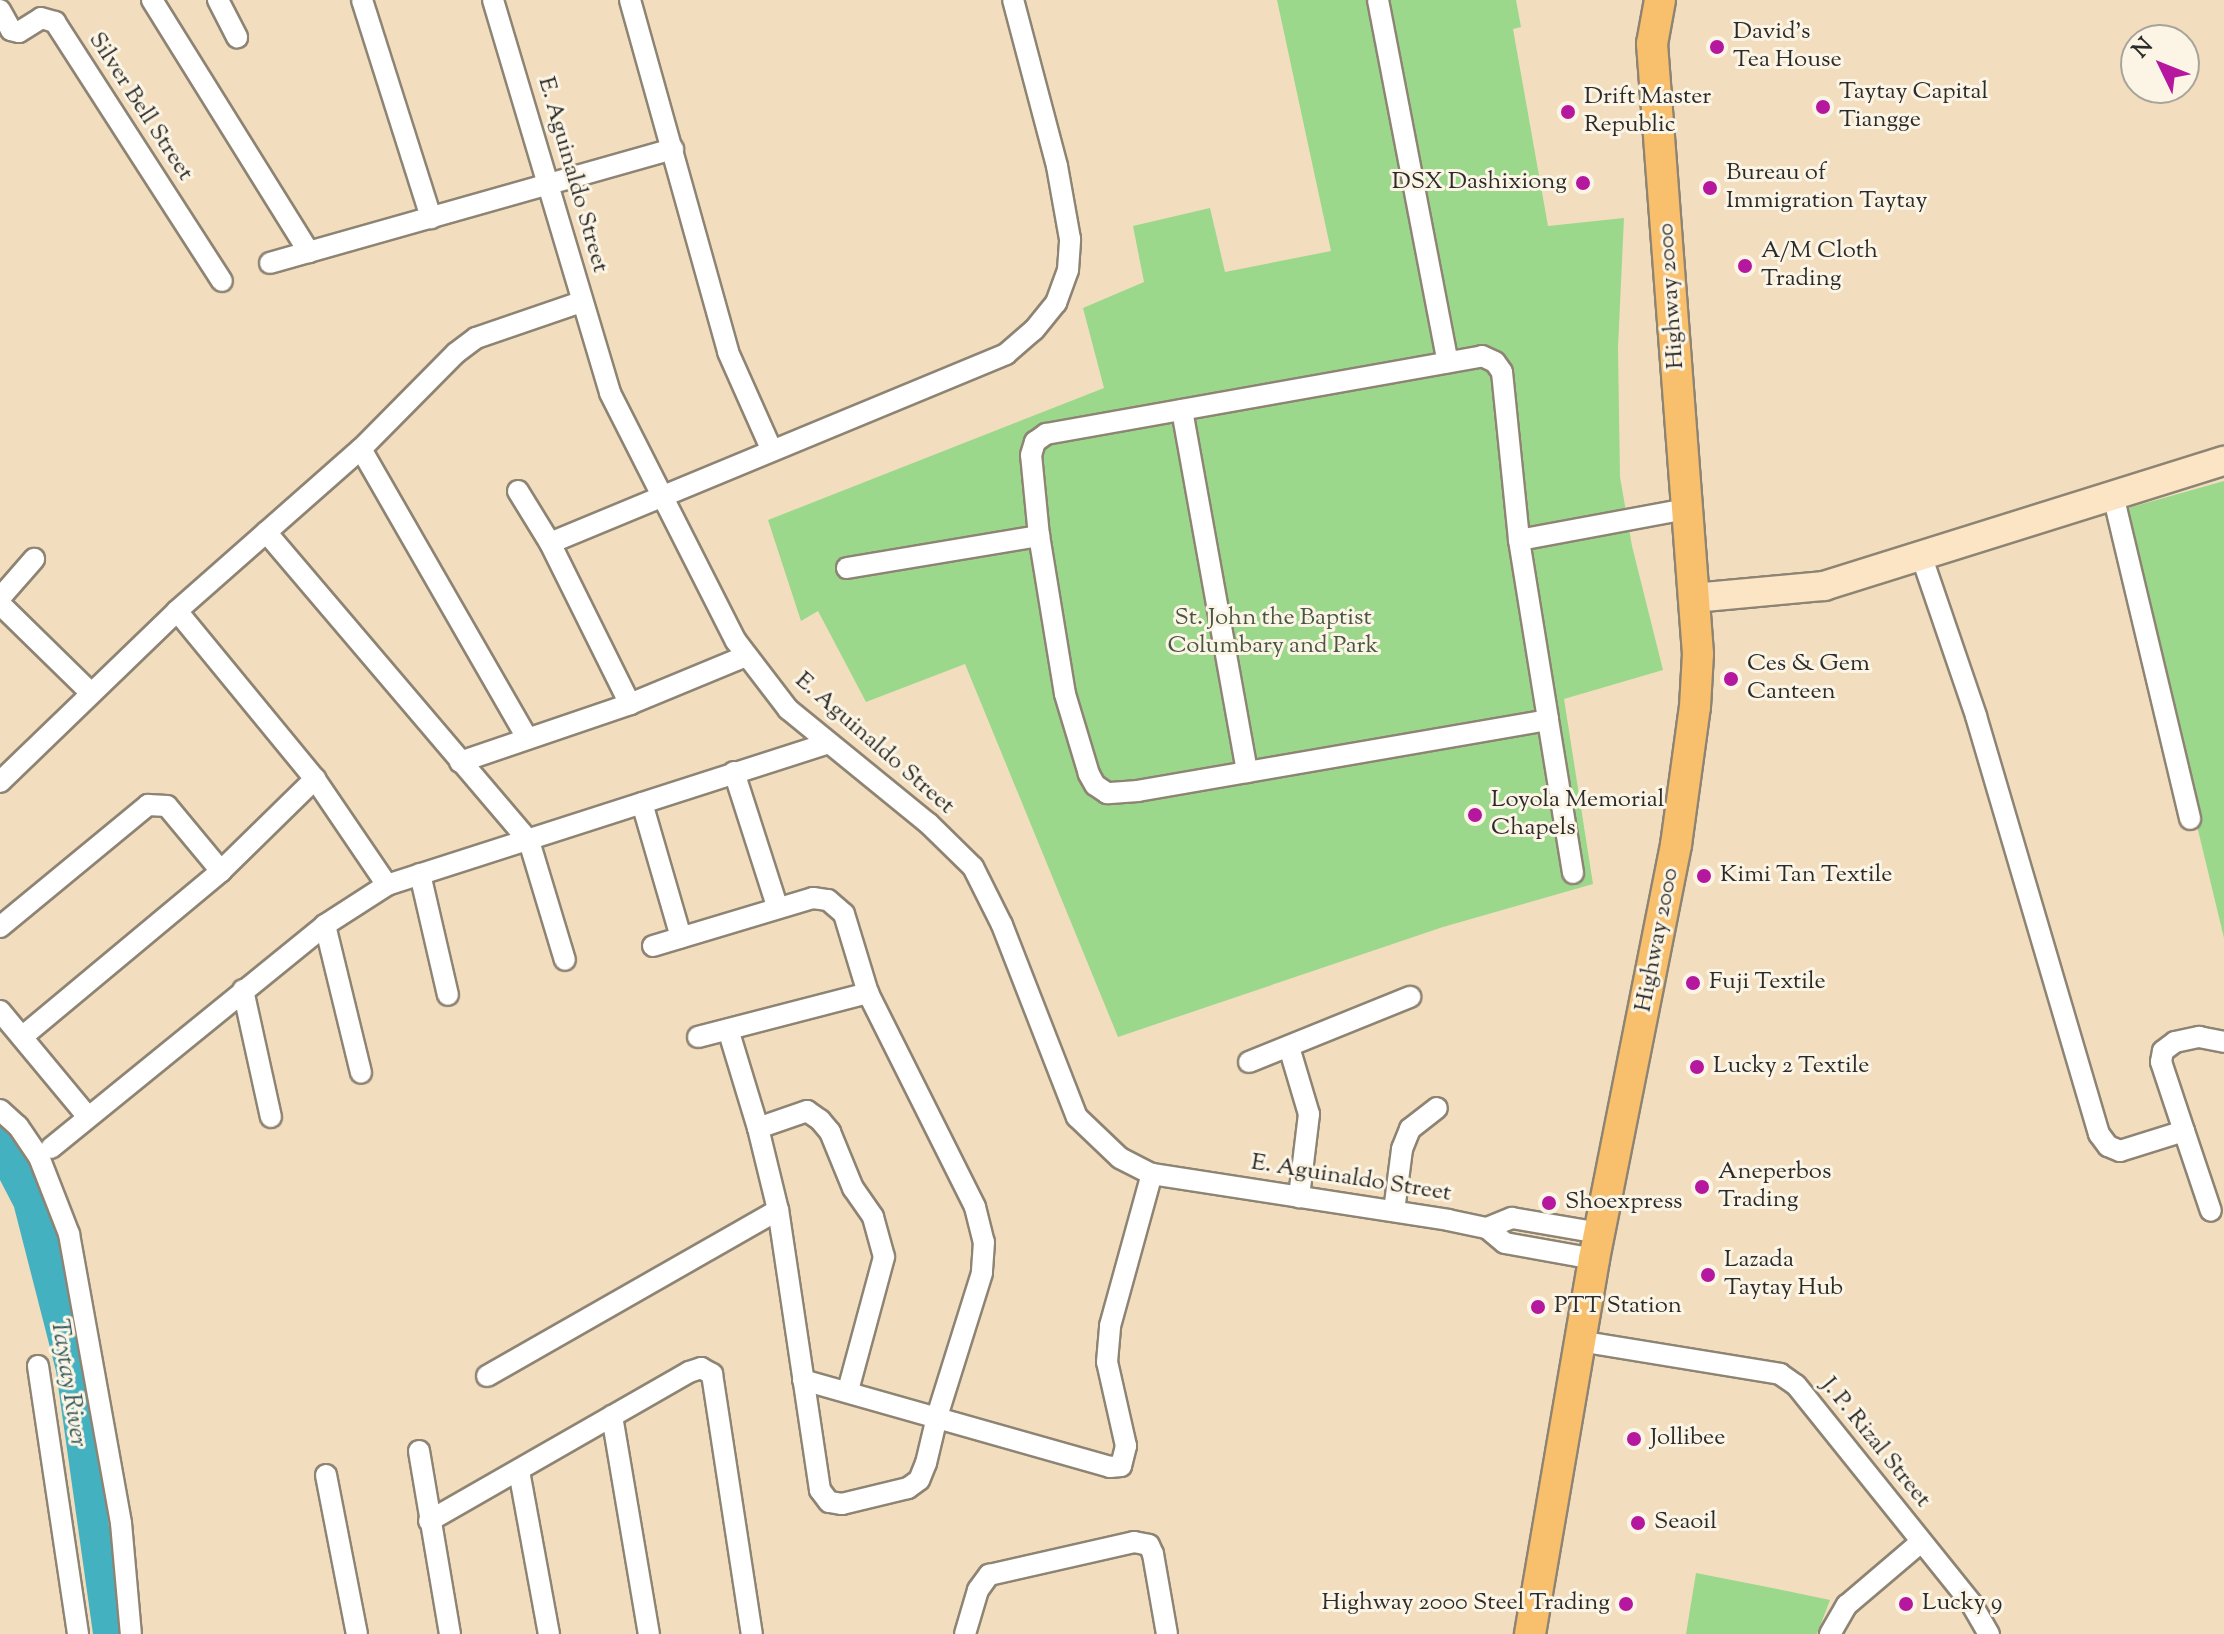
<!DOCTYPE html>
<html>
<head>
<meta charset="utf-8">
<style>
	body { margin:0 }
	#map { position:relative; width:2224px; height:1634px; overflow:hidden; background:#f2debe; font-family:"Sorts Mill Goudy",serif }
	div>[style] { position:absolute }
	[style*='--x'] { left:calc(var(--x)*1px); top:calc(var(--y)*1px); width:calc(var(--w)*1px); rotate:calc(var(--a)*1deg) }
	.green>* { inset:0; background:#9bd88c }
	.water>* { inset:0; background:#43b1c0 }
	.roads { filter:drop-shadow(2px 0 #8e8474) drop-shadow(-2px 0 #8e8474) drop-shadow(0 2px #8e8474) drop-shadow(0 -2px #8e8474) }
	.street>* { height:20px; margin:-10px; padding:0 10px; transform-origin:10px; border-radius:10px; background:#fff }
	.secondary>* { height:28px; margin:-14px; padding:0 14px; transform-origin:14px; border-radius:14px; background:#fce5c4 }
	.primary>* { height:30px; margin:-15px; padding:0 15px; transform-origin:15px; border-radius:15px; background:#f8bf6c }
	.dots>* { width:22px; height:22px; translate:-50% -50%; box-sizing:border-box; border:4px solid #fcf5e5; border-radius:50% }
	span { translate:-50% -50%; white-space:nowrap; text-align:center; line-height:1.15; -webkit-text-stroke:6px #fcf5e5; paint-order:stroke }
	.poi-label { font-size:24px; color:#2b2b2b }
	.left { translate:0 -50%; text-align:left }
	.right { translate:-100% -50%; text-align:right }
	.street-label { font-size:24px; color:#2b2b2b }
	.park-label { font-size:24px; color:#475643 }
	.water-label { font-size:26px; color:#335a5f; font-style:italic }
	.north { position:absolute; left:2120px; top:24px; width:80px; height:80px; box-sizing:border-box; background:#fcf5e5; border:2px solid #a8a49b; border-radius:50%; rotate:313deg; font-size:22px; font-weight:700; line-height:32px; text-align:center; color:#2b2b2b }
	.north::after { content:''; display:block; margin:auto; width:28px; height:36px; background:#b5179e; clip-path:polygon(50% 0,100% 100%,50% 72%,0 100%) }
</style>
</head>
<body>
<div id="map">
	<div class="green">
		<div style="clip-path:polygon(1277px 0,1516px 0,1521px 27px,1513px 29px,1548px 226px,1624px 218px,1618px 348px,1620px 477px,1632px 546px,1663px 670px,1564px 699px,1593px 884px,1443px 927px,1118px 1037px,965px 664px,866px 702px,818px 611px,801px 621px,768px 520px,1104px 388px,1083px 308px,1144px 282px,1133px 226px,1210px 208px,1225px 272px,1331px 251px)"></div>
		<div style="clip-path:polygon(2224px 481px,2224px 938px,2121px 510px)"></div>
		<div style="clip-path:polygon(1696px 1573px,1787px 1591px,1830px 1600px,1817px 1634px,1686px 1634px)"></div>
	</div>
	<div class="water">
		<div style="clip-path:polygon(0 1125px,27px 1152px,58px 1225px,85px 1364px,125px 1634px,93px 1634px,56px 1371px,14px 1207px,0 1180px)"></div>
	</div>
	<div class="roads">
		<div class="street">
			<div style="--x:152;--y:0;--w:297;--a:58.1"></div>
			<div style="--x:218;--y:0;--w:42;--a:62.8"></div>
			<div style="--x:362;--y:0;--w:229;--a:72.4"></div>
			<div style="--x:493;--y:0;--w:410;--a:73.4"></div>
			<div style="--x:610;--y:393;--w:278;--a:63.1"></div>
			<div style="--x:736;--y:641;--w:86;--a:52.6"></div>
			<div style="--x:788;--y:709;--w:181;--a:39.2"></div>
			<div style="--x:928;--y:823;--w:63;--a:44.4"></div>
			<div style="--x:973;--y:867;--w:65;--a:63.4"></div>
			<div style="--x:1002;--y:925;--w:206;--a:68.7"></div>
			<div style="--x:1077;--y:1117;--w:59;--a:43.6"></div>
			<div style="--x:1120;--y:1158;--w:36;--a:27"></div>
			<div style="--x:1152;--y:1174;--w:300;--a:8.8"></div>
			<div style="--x:1448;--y:1220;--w:40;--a:12"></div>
			<div style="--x:1487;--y:1228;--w:23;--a:40"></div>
			<div style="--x:1505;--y:1243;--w:90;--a:10.2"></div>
			<div style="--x:630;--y:0;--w:365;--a:74.4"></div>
			<div style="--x:728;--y:352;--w:108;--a:66"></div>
			<div style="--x:1378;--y:0;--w:369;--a:79.1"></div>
			<div style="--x:0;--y:10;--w:23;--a:61"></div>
			<div style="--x:11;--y:30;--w:8;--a:14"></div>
			<div style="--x:19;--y:32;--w:26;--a:-32"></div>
			<div style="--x:41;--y:18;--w:15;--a:16"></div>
			<div style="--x:55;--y:22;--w:308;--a:57.2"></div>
			<div style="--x:270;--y:263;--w:419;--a:-15.8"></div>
			<div style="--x:1182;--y:410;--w:368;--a:79.8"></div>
			<div style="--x:361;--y:449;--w:333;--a:60.1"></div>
			<div style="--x:518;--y:491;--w:61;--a:58.4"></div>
			<div style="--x:550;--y:543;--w:180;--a:63.6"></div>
			<div style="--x:2113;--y:495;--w:333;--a:76.6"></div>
			<div style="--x:266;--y:532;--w:406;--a:49.6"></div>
			<div style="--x:529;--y:841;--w:124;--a:73.2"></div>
			<div style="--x:1519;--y:540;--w:171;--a:-10.5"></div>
			<div style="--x:550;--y:543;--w:494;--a:-22.5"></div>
			<div style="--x:1006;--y:354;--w:37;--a:-41"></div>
			<div style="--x:1034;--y:330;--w:35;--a:-51"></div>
			<div style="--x:1056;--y:303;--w:35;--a:-70"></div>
			<div style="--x:1068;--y:270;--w:31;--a:-86"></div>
			<div style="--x:1070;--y:239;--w:74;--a:-100.1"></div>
			<div style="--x:1057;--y:166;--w:172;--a:-104.8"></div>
			<div style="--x:1921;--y:555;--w:170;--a:71.1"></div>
			<div style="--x:1976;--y:716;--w:436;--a:73.6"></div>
			<div style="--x:2099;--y:1134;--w:15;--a:53"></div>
			<div style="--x:2108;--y:1146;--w:13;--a:23"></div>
			<div style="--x:2120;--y:1151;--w:67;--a:-17.4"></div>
			<div style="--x:2184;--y:1131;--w:84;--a:71.4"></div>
			<div style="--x:847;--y:568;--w:195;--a:-9.5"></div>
			<div style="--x:0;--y:598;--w:52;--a:-48.9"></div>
			<div style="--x:0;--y:604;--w:126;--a:44.4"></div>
			<div style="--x:177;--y:611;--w:217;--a:50.6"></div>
			<div style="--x:315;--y:779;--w:128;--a:55.8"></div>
			<div style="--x:1548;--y:720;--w:416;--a:170.2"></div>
			<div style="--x:1138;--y:791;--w:31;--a:176"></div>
			<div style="--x:1107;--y:793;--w:14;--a:-146"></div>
			<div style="--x:1095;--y:785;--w:13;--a:-119"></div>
			<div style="--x:1089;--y:774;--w:84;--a:-106.7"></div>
			<div style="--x:1065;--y:694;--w:160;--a:-99.3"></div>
			<div style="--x:1039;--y:536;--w:81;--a:-95.6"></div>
			<div style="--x:1031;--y:455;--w:14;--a:-73"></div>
			<div style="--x:1035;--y:442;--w:14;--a:-36"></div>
			<div style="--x:1046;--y:434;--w:443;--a:-10.1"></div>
			<div style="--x:1482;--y:356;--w:14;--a:25"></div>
			<div style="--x:1495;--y:362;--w:12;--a:55"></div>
			<div style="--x:1502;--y:372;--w:169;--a:84.2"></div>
			<div style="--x:1519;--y:540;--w:182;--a:80.8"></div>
			<div style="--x:1548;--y:720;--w:155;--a:80.7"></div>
			<div style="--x:460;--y:762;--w:180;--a:-18.8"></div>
			<div style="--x:630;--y:704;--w:126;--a:-22.5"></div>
			<div style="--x:734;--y:772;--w:141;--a:72.2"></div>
			<div style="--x:0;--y:782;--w:246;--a:-44"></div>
			<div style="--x:177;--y:611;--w:245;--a:-41.4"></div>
			<div style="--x:361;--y:449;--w:135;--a:-45.3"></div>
			<div style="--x:456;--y:353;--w:25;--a:-37"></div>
			<div style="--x:476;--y:338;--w:111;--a:-18.9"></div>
			<div style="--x:642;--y:803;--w:140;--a:73.8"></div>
			<div style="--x:420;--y:874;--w:124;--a:77"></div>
			<div style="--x:325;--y:925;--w:152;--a:76.3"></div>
			<div style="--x:0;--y:927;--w:192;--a:-39.5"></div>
			<div style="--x:148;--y:805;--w:19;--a:3"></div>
			<div style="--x:167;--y:806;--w:85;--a:50.3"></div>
			<div style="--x:653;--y:946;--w:167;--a:-16.7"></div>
			<div style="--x:813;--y:898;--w:15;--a:8"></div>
			<div style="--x:828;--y:900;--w:21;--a:41"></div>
			<div style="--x:844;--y:914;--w:83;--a:73.1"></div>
			<div style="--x:868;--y:993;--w:239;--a:63.4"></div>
			<div style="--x:975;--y:1207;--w:36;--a:76"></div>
			<div style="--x:984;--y:1242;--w:31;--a:94"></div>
			<div style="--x:982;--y:1273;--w:151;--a:107.4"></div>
			<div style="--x:937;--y:1417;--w:47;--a:103.4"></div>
			<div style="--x:926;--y:1463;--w:18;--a:112"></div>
			<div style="--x:919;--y:1480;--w:14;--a:144"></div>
			<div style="--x:908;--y:1488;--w:68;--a:166.4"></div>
			<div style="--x:842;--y:1504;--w:13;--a:-171"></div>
			<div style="--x:829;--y:1502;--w:15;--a:-127"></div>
			<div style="--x:820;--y:1490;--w:283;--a:-98.5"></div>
			<div style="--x:778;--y:1210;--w:84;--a:-103.7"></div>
			<div style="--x:758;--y:1128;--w:103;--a:-106.9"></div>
			<div style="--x:243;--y:990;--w:130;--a:77.6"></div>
			<div style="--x:0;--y:1011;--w:138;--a:50.3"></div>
			<div style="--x:22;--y:1037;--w:259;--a:-39.8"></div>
			<div style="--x:221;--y:871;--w:132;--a:-44.4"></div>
			<div style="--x:698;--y:1037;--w:176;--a:-14.5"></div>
			<div style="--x:1289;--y:1047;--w:70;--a:73.4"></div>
			<div style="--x:1309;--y:1114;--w:84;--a:96.9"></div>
			<div style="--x:1249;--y:1062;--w:174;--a:-22"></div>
			<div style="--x:0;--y:1110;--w:24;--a:42"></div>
			<div style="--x:18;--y:1126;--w:37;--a:56"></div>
			<div style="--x:39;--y:1157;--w:83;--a:68.7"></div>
			<div style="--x:69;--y:1234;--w:294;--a:79.8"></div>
			<div style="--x:121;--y:1523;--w:111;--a:84.9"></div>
			<div style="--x:758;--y:1128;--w:52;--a:-19.1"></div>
			<div style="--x:807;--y:1111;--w:16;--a:35"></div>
			<div style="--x:820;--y:1120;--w:16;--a:50"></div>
			<div style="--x:830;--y:1132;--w:61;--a:67.7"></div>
			<div style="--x:853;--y:1188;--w:35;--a:55"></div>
			<div style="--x:873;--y:1217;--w:41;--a:74.6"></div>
			<div style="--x:884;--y:1257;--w:138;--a:105.1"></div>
			<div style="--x:2184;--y:1131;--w:73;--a:-108.4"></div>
			<div style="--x:2161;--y:1062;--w:11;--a:-80"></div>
			<div style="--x:2163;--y:1051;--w:15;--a:-37"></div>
			<div style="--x:2175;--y:1042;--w:25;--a:-12"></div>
			<div style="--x:2199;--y:1037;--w:25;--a:11"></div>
			<div style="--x:51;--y:1148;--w:353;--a:-39.1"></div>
			<div style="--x:325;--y:925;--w:74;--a:-32.8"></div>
			<div style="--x:387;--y:885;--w:464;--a:-17.8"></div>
			<div style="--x:1394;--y:1211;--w:63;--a:-82.6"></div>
			<div style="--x:1402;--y:1149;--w:22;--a:-68"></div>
			<div style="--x:1410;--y:1129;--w:34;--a:-38"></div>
			<div style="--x:1487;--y:1228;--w:27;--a:-22"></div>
			<div style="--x:1512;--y:1218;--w:88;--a:9.8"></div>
			<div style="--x:1579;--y:1341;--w:204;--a:9.3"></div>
			<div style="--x:1780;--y:1374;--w:19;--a:35"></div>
			<div style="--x:1796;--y:1385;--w:280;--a:51.2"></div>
			<div style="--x:1971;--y:1603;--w:36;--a:60"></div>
			<div style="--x:38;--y:1366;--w:271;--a:81.5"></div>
			<div style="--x:487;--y:1376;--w:335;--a:-29.7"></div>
			<div style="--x:803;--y:1380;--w:319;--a:15.8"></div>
			<div style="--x:1110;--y:1467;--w:11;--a:-5"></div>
			<div style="--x:1121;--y:1466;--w:21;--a:-76"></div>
			<div style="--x:1126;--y:1446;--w:86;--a:-102.7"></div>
			<div style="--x:1107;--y:1362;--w:36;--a:-85"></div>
			<div style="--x:1110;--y:1326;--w:158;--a:-74.6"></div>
			<div style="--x:612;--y:1416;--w:221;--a:80.4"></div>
			<div style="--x:419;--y:1451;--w:186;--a:80.4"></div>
			<div style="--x:519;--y:1471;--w:166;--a:79.6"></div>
			<div style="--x:326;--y:1475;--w:162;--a:79"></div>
			<div style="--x:429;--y:1521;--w:300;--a:-29.8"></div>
			<div style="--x:689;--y:1372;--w:13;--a:-18"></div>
			<div style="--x:701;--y:1368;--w:13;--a:29"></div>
			<div style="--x:712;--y:1374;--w:263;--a:81.3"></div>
			<div style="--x:965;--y:1634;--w:46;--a:-73.5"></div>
			<div style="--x:978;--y:1590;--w:19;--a:-54"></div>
			<div style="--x:989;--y:1575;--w:149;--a:-12.8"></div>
			<div style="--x:1134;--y:1542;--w:15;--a:11"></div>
			<div style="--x:1149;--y:1545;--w:10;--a:66"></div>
			<div style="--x:1153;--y:1554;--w:81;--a:80.1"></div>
			<div style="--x:1830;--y:1634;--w:34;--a:-60"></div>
			<div style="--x:1847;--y:1605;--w:97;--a:-40.4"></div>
		</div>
		<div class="secondary">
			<div style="--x:1694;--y:598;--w:131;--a:-5.3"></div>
			<div style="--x:1824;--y:586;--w:419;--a:-17.4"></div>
		</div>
		<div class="primary">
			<div style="--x:1530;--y:1634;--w:380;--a:-80.3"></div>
			<div style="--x:1594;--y:1259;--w:422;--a:-78.8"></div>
			<div style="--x:1676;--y:845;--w:139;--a:-82.2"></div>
			<div style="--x:1695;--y:707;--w:53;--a:-86.8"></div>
			<div style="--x:1698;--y:654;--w:612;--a:-94.31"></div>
			<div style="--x:1652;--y:44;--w:45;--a:-79.7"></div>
		</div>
	</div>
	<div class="dots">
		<div style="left:1717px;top:47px;background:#b5179e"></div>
		<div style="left:1823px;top:107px;background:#b5179e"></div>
		<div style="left:1568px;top:112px;background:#b5179e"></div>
		<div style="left:1583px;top:183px;background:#b5179e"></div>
		<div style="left:1710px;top:188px;background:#b5179e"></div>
		<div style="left:1745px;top:266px;background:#b5179e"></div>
		<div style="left:1731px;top:679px;background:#b5179e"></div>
		<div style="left:1475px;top:815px;background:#b5179e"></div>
		<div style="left:1704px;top:876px;background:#b5179e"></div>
		<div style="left:1693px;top:983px;background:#b5179e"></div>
		<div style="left:1697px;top:1067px;background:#b5179e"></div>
		<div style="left:1702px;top:1187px;background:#b5179e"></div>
		<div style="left:1549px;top:1203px;background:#b5179e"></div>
		<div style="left:1708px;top:1275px;background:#b5179e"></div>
		<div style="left:1538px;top:1307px;background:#b5179e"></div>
		<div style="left:1634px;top:1439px;background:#b5179e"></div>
		<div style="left:1638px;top:1523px;background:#b5179e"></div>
		<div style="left:1626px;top:1604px;background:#b5179e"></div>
		<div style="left:1906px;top:1604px;background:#b5179e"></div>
	</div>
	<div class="poi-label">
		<span class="left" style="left:1733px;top:47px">David’s<br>Tea House</span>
		<span class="left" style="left:1839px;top:107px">Taytay Capital<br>Tiangge</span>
		<span class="left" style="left:1584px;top:112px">Drift Master<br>Republic</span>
		<span class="left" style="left:1726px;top:188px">Bureau of<br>Immigration Taytay</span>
		<span class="right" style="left:1567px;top:183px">DSX Dashixiong</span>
		<span class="left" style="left:1761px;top:266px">A/M Cloth<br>Trading</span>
		<span class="left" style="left:1747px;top:679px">Ces &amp; Gem<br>Canteen</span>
		<span class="left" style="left:1491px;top:815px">Loyola Memorial<br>Chapels</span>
		<span class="left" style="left:1720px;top:876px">Kimi Tan Textile</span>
		<span class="left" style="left:1709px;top:983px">Fuji Textile</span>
		<span class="left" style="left:1713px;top:1067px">Lucky 2 Textile</span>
		<span class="left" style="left:1718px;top:1187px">Aneperbos<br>Trading</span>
		<span class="left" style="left:1565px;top:1203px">Shoexpress</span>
		<span class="left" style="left:1724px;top:1275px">Lazada<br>Taytay Hub</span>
		<span class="left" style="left:1554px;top:1307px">PTT Station</span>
		<span class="left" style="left:1650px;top:1439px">Jollibee</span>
		<span class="left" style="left:1654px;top:1523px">Seaoil</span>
		<span class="right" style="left:1610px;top:1604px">Highway 2000 Steel Trading</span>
		<span class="left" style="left:1922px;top:1604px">Lucky 9</span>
	</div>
	<div class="street-label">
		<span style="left:140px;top:107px;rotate:57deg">Silver Bell Street</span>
		<span style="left:572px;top:175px;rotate:74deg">E. Aguinaldo Street</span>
		<span style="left:1672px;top:296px;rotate:-94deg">Highway 2000</span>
		<span style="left:874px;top:744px;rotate:41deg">E. Aguinaldo Street</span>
		<span style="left:1658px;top:940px;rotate:-79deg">Highway 2000</span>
		<span style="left:1351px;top:1179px;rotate:9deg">E. Aguinaldo Street</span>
		<span style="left:1875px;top:1443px;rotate:51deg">J. P. Rizal Street</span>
	</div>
	<div class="park-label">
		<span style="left:1273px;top:633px">St. John the Baptist<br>Columbary and Park</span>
	</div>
	<div class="water-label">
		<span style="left:68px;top:1383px;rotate:81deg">Taytay River</span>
	</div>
	<div class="north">N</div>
</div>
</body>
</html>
